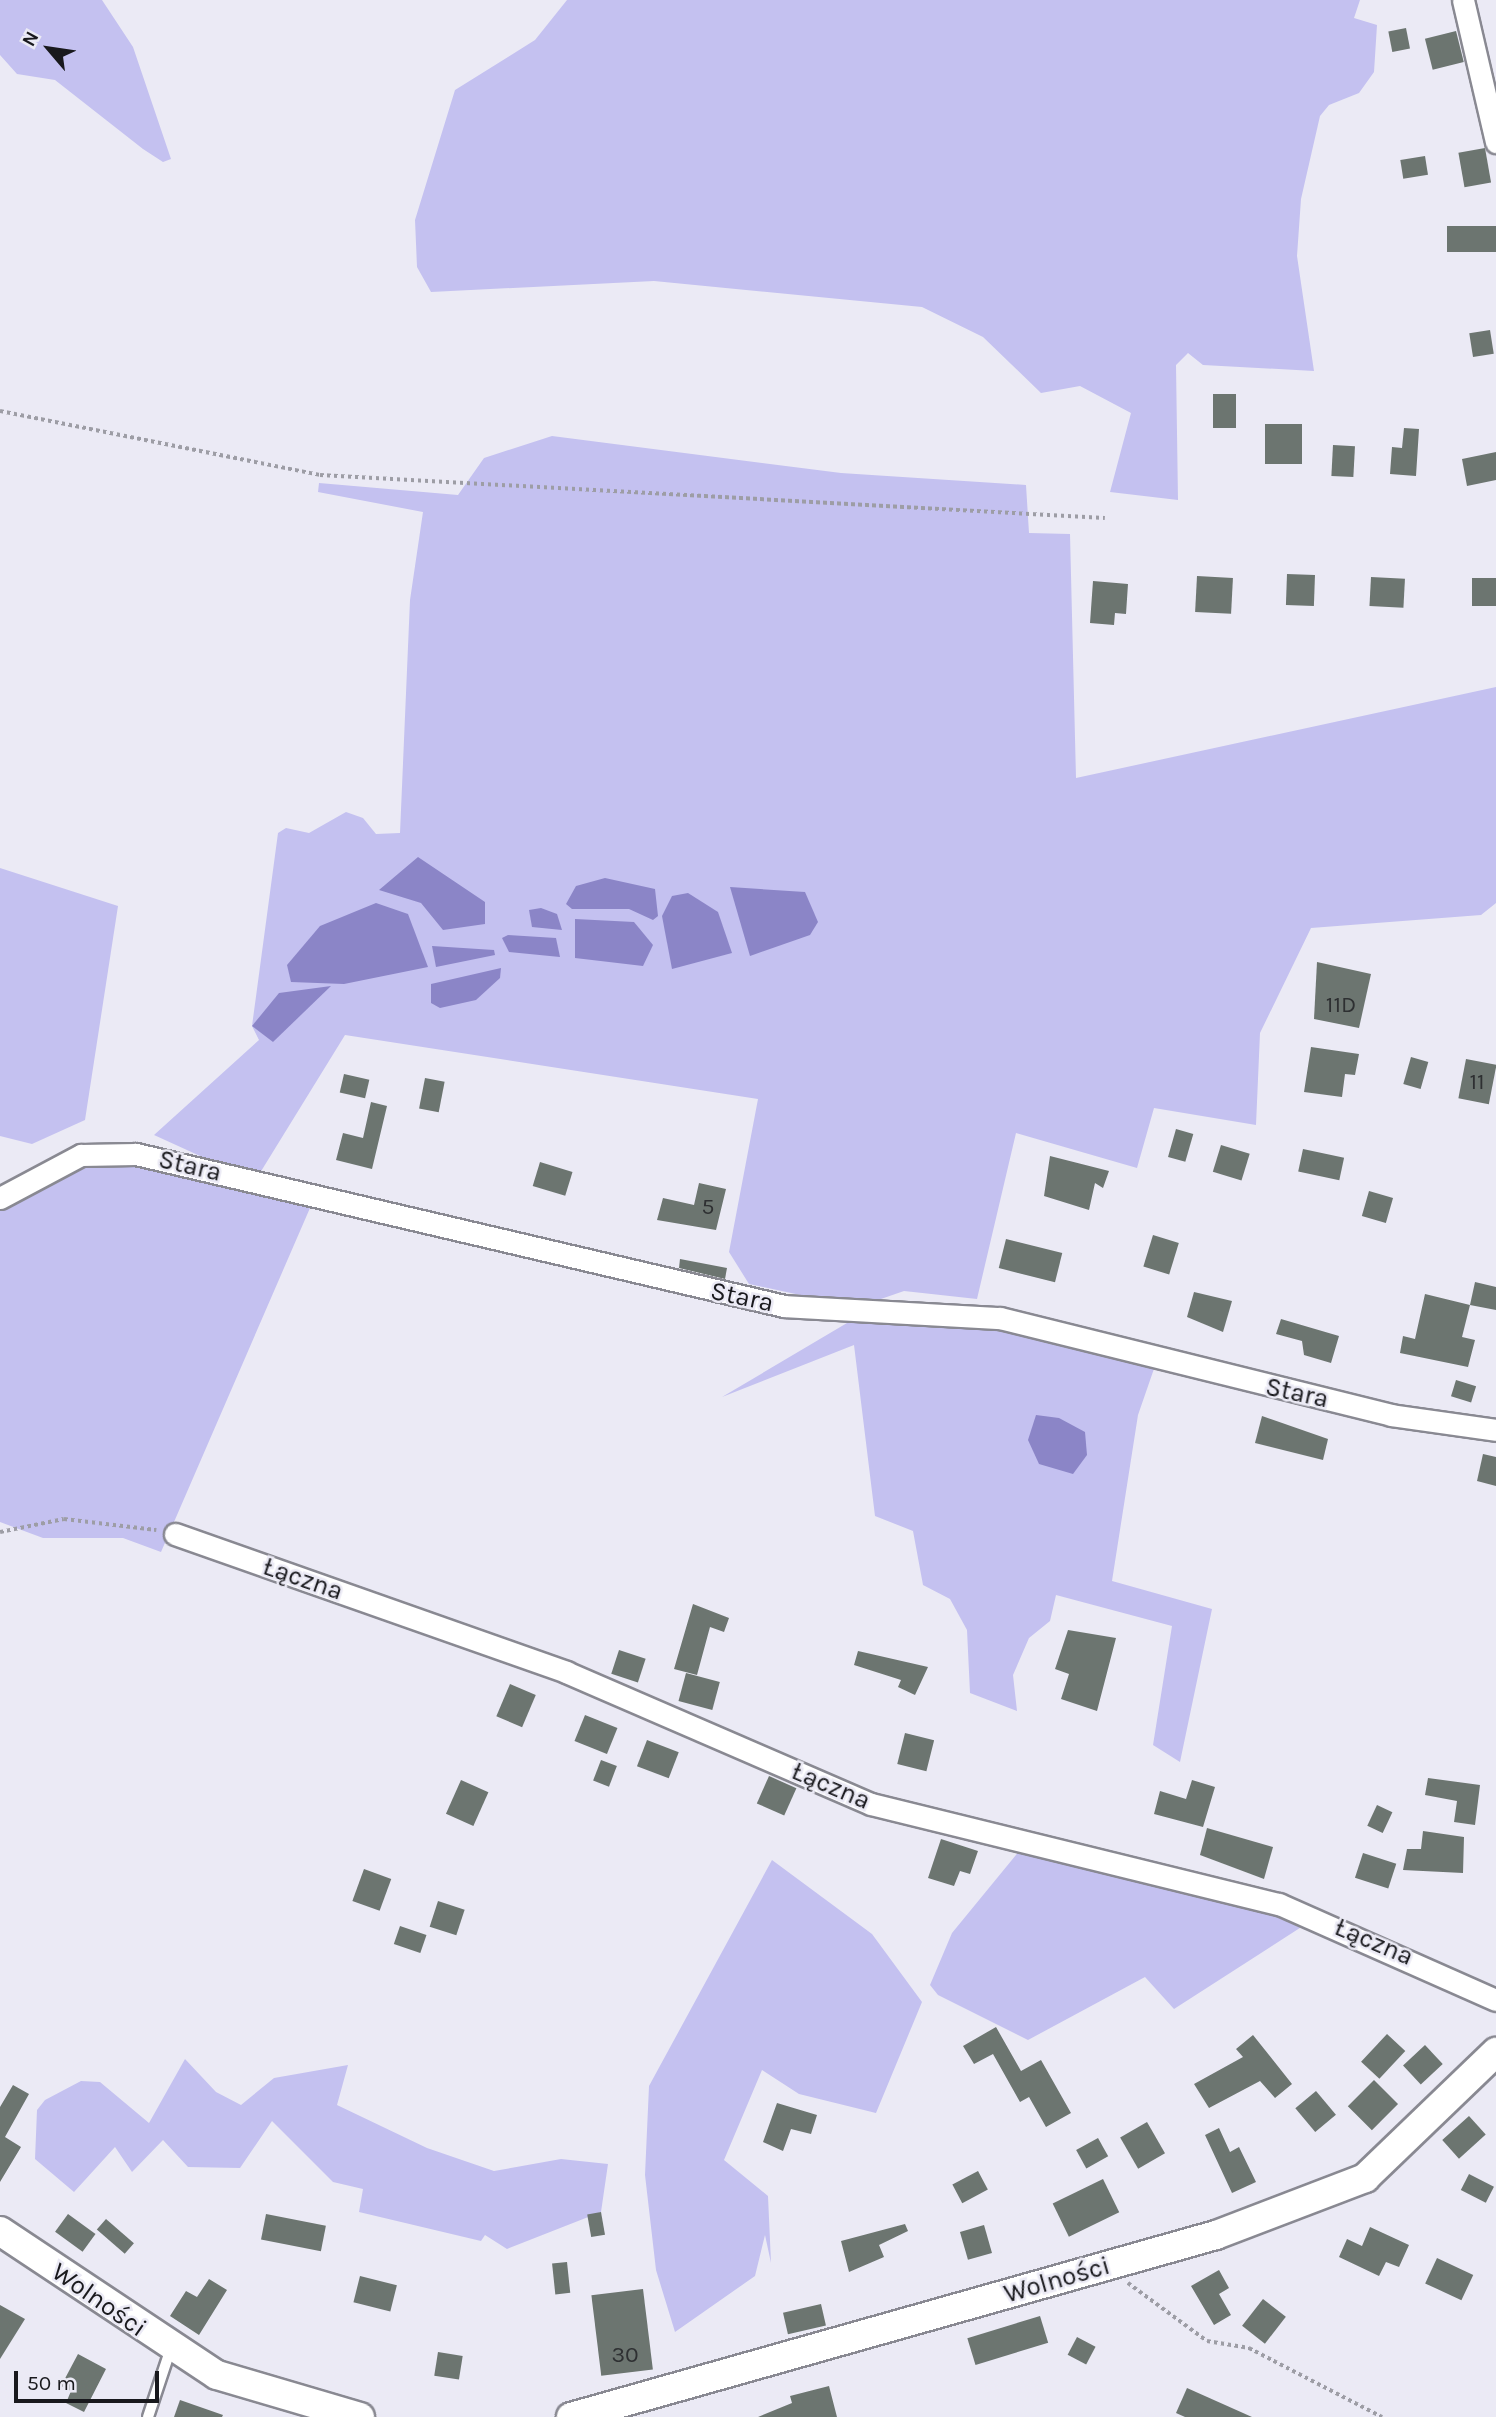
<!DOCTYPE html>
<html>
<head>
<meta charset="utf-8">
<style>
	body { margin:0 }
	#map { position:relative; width:1496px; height:2417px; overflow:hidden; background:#ebeaf5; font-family:Karla,sans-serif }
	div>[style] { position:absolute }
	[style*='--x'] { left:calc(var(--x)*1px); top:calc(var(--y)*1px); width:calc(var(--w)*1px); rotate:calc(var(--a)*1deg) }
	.green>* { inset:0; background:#c4c1f0 }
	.water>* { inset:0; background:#8b85c7 }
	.building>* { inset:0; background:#6c7570; transform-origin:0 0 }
	.path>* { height:3.5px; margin-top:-1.75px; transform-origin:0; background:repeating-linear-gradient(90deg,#9d9da5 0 3.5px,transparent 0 7px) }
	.roads { filter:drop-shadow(2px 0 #898992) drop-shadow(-2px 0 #898992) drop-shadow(0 2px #898992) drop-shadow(0 -2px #898992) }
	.lane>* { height:10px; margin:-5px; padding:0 5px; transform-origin:5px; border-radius:5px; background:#fff }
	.street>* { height:21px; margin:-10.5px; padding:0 10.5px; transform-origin:10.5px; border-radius:10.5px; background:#fff }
	.secondary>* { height:28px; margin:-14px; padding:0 14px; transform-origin:14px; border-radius:14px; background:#fff }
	span { translate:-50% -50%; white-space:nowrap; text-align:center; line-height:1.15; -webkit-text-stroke:5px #ebeaf5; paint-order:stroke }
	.number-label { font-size:23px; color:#2e3032 }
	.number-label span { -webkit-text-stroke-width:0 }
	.street-label { font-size:26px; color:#19191d }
	.north { position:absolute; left:14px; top:14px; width:70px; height:70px; -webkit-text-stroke:5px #ebeaf5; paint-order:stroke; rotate:299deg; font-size:19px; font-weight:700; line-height:28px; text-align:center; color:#19191d }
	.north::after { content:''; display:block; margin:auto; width:24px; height:32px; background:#19191d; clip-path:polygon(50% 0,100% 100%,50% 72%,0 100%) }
	.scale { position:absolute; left:14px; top:2371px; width:145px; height:32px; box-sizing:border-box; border:4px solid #19191d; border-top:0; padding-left:9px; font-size:21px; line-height:24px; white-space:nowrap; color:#19191d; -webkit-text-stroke:5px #ebeaf5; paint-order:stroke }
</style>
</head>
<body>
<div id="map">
	<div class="green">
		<div style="clip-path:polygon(0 0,102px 0,133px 47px,171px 159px,163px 162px,143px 149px,55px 80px,17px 74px,0 55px)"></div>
		<div style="clip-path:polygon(567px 0,1360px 0,1354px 18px,1377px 25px,1374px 72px,1359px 93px,1329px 105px,1320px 116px,1301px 199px,1297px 256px,1314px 371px,1203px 365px,1188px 353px,1176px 365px,1178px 500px,1110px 492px,1131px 413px,1080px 386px,1041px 393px,983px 337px,922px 307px,654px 281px,431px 292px,417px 267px,415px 220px,455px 90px,535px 40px)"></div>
		<div style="clip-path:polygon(552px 436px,841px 473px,1026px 485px,1029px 533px,1070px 534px,1076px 778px,1496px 687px,1496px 903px,1481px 915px,1311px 928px,1260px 1033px,1256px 1125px,1154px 1108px,1137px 1168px,1016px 1133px,977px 1299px,904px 1291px,878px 1300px,819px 1299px,749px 1284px,729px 1252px,758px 1099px,345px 1035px,255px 1181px,154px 1135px,259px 1040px,252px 1026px,278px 833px,286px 828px,309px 833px,346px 812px,363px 818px,376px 834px,400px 833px,410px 600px,423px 512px,318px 492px,319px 483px,458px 495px,484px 458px)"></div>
		<div style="clip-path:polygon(0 868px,118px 906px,85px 1120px,32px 1144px,0 1136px)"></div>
		<div style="clip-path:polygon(154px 1158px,310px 1208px,161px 1552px,123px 1538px,43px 1538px,0 1522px,0 1206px,83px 1165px)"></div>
		<div style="clip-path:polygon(944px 1318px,1156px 1363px,1138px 1415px,1112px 1581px,1212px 1609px,1180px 1762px,1153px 1745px,1172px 1626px,1056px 1595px,1050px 1621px,1029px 1638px,1013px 1675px,1017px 1711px,970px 1693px,967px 1630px,950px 1599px,923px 1585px,913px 1531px,875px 1516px,854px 1345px,722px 1397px,847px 1323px)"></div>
		<div style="clip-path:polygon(1020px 1850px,1261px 1906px,1306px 1924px,1174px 2009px,1145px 1977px,1028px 2040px,938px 1995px,930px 1985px,952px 1933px)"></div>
		<div style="clip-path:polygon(772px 1860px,872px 1934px,922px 2002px,876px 2113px,799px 2094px,762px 2070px,724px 2160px,768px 2196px,771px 2263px,765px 2235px,755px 2276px,675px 2332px,656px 2270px,645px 2175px,649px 2086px)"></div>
		<div style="clip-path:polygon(185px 2059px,216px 2092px,241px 2105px,274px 2078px,348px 2065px,337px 2105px,427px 2148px,494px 2171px,561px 2159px,608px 2164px,601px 2212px,507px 2249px,485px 2235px,481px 2241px,359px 2212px,363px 2189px,333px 2182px,272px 2121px,240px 2168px,188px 2167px,163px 2140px,132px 2172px,115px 2147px,74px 2192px,35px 2159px,37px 2110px,45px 2100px,81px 2081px,100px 2082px,149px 2123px)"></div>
	</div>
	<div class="water">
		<div style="clip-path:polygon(418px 857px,485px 902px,485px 924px,443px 930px,421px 903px,379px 890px)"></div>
		<div style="clip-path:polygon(605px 878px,655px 889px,658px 916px,653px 920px,629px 909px,572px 909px,566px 904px,576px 886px)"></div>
		<div style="clip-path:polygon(730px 887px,805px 892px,818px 922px,810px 935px,750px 956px)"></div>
		<div style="clip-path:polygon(688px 893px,718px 912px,732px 953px,672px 969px,662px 916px,672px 896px)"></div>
		<div style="clip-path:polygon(376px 903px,408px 914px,428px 967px,344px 984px,291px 982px,287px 965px,320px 926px)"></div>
		<div style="clip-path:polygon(541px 908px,557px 914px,562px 930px,532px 927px,529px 910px)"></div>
		<div style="clip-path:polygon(575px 919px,634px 922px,653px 945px,643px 966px,575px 958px)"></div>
		<div style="clip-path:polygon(508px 935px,556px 938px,560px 957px,509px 952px,502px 938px)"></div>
		<div style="clip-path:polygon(432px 946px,494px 950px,495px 955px,436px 967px)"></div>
		<div style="clip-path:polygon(501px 968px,500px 978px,476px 1000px,440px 1008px,431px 1003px,431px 984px)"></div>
		<div style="clip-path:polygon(331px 986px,273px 1042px,252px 1026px,279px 993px)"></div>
		<div style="clip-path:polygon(1036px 1415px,1059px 1418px,1085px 1432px,1087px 1455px,1073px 1474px,1039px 1464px,1028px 1440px)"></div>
	</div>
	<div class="building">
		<div style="left:1406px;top:28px;width:21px;height:18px;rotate:79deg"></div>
		<div style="left:1456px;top:31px;width:32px;height:32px;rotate:76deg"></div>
		<div style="left:1485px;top:148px;width:35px;height:27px;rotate:80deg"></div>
		<div style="left:1425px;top:156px;width:19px;height:25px;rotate:81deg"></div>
		<div style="left:1496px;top:226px;width:26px;height:49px;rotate:90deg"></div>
		<div style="left:1490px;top:330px;width:24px;height:21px;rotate:81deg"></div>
		<div style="left:1213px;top:394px;width:23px;height:34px"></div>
		<div style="left:1265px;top:424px;width:37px;height:40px"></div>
		<div style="clip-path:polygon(1404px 428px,1419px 429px,1416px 476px,1390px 474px,1392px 447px,1402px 448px)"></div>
		<div style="left:1333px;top:445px;width:22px;height:31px;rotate:3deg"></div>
		<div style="clip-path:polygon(1496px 452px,1496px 480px,1467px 486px,1462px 459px)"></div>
		<div style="left:1287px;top:574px;width:28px;height:31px;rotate:2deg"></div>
		<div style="left:1197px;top:576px;width:36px;height:36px;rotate:3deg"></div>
		<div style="left:1371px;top:577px;width:34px;height:29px;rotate:3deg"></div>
		<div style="left:1472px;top:578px;width:24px;height:28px"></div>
		<div style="clip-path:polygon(1093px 581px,1128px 584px,1126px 614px,1115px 613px,1114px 625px,1090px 623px)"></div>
		<div style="clip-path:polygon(1317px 962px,1371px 974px,1359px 1028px,1314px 1019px)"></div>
		<div style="clip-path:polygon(1311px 1047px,1359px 1054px,1355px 1075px,1345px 1074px,1342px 1097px,1304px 1092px)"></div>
		<div style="left:1411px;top:1057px;width:18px;height:28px;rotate:16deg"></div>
		<div style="left:1466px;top:1059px;width:31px;height:40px;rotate:11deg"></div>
		<div style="left:344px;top:1074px;width:26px;height:19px;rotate:13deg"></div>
		<div style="left:425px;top:1078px;width:20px;height:31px;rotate:11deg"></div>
		<div style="clip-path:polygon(371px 1102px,387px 1106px,372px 1169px,336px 1160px,343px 1133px,363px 1138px)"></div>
		<div style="left:1176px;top:1129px;width:18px;height:29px;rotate:16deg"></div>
		<div style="left:1221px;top:1145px;width:30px;height:28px;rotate:17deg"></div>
		<div style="left:1303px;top:1149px;width:42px;height:23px;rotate:12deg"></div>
		<div style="clip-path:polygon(1050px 1156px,1109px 1171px,1103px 1188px,1095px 1183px,1089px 1210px,1044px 1196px)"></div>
		<div style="left:540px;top:1162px;width:34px;height:25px;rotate:17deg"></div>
		<div style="clip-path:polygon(699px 1183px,726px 1189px,716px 1230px,657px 1220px,663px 1198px,694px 1205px)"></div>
		<div style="left:1369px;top:1191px;width:25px;height:26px;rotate:16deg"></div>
		<div style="left:1153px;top:1235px;width:27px;height:33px;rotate:17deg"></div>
		<div style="left:1006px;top:1239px;width:58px;height:30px;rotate:14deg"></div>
		<div style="clip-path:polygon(680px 1259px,727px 1268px,725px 1279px,679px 1268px)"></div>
		<div style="clip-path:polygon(1475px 1282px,1496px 1287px,1496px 1310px,1470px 1305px)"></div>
		<div style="clip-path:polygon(1194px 1292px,1232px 1301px,1223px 1332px,1187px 1317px)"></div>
		<div style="clip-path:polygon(1425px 1294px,1470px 1305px,1462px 1337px,1475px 1340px,1468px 1367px,1400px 1353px,1403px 1336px,1415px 1339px)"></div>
		<div style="clip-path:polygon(1281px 1319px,1339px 1336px,1331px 1363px,1304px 1355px,1302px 1341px,1276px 1334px)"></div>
		<div style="left:1456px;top:1380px;width:21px;height:17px;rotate:17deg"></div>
		<div style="clip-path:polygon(1262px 1416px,1328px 1439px,1323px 1460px,1255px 1443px)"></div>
		<div style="clip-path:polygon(1483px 1454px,1496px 1457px,1496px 1486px,1477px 1481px)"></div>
		<div style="clip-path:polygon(693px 1604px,729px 1618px,724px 1632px,710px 1627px,697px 1675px,674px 1669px)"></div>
		<div style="clip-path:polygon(1068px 1630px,1116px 1638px,1097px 1711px,1061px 1699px,1069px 1674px,1055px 1669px)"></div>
		<div style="left:619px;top:1650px;width:28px;height:25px;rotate:18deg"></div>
		<div style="clip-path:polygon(858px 1651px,928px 1667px,915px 1695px,898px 1687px,901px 1680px,854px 1665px)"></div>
		<div style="left:686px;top:1673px;width:35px;height:29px;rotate:15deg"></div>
		<div style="left:510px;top:1684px;width:28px;height:35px;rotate:23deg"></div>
		<div style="left:585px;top:1715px;width:35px;height:28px;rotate:22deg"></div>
		<div style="left:905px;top:1733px;width:30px;height:32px;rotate:14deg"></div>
		<div style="left:647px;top:1740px;width:34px;height:28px;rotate:21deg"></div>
		<div style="left:601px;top:1760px;width:17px;height:22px;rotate:21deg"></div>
		<div style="left:769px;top:1776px;width:30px;height:30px;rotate:24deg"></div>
		<div style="clip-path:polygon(1428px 1778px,1480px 1785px,1475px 1825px,1454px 1822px,1457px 1801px,1425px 1795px)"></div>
		<div style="left:461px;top:1780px;width:30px;height:37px;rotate:24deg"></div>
		<div style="clip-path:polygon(1192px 1780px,1215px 1787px,1203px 1827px,1154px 1814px,1160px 1791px,1186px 1799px)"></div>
		<div style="left:1377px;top:1805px;width:17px;height:23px;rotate:25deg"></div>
		<div style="clip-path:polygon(1207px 1828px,1273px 1847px,1264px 1879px,1200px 1855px)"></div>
		<div style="clip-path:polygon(1423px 1831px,1464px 1837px,1463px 1873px,1403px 1870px,1407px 1849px,1421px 1849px)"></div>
		<div style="clip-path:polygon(941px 1839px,978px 1851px,970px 1874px,960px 1871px,954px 1886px,928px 1878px)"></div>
		<div style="left:1363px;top:1853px;width:35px;height:26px;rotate:18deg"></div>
		<div style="left:364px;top:1869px;width:29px;height:34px;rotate:20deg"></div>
		<div style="left:438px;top:1901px;width:28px;height:27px;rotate:18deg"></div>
		<div style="left:400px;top:1926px;width:28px;height:19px;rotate:19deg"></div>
		<div style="clip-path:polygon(996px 2027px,1021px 2071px,1041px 2060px,1071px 2113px,1046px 2127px,1029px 2097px,1020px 2102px,993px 2054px,974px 2064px,963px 2046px)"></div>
		<div style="left:1387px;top:2034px;width:25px;height:38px;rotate:43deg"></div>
		<div style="clip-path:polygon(1253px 2035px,1292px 2084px,1275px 2098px,1260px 2081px,1209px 2108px,1194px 2084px,1243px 2057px,1236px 2049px)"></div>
		<div style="left:1425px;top:2045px;width:26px;height:30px;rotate:47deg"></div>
		<div style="left:1374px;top:2080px;width:34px;height:37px;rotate:45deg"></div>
		<div style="clip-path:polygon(13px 2085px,29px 2094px,5px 2137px,21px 2147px,0 2182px,0 2107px)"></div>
		<div style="left:1316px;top:2091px;width:31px;height:27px;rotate:50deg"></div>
		<div style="clip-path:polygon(777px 2103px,817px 2115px,811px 2134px,791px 2129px,783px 2151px,763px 2142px)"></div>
		<div style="left:1469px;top:2116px;width:25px;height:36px;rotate:48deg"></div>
		<div style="left:1147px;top:2122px;width:36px;height:31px;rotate:60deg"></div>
		<div style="clip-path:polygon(1219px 2128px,1230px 2152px,1239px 2147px,1256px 2182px,1232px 2193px,1205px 2135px)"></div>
		<div style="left:1098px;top:2138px;width:21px;height:25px;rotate:61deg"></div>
		<div style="left:978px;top:2171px;width:21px;height:29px;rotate:62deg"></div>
		<div style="left:1469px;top:2174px;width:28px;height:18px;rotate:27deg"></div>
		<div style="left:1103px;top:2179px;width:37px;height:56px;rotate:64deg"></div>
		<div style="left:601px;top:2212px;width:23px;height:14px;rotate:80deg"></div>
		<div style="left:68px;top:2214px;width:34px;height:22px;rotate:36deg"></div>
		<div style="left:266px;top:2214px;width:61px;height:26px;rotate:11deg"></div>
		<div style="left:106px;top:2219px;width:37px;height:14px;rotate:41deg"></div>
		<div style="clip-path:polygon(905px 2224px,908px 2231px,879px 2245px,884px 2257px,849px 2272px,841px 2241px)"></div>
		<div style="left:984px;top:2225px;width:29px;height:25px;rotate:74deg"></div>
		<div style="clip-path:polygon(1370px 2227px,1409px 2245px,1399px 2267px,1386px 2262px,1379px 2276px,1339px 2257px,1347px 2239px,1362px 2246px)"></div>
		<div style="left:1437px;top:2258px;width:40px;height:28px;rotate:25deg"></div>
		<div style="left:567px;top:2262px;width:31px;height:15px;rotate:84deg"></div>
		<div style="clip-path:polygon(1219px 2270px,1229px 2288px,1219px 2294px,1231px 2315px,1214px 2325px,1191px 2286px)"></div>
		<div style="left:360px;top:2276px;width:38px;height:27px;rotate:14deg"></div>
		<div style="clip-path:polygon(209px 2279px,227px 2290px,199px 2335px,170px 2316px,186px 2291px,197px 2297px)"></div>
		<div style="left:643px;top:2289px;width:81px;height:52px;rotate:83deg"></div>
		<div style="left:1263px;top:2299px;width:29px;height:34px;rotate:38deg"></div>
		<div style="left:821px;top:2304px;width:22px;height:39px;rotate:77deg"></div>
		<div style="clip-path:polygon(0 2305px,25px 2319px,0 2359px)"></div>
		<div style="left:1040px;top:2316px;width:28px;height:76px;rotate:73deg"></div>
		<div style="left:1077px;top:2337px;width:21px;height:20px;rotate:28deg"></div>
		<div style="left:438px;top:2352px;width:25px;height:24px;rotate:9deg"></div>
		<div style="clip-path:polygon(78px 2354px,106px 2369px,84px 2412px,66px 2403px,71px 2391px,61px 2386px)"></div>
		<div style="clip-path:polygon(829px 2386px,837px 2417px,758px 2417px,792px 2403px,790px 2396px)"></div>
		<div style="clip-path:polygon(1187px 2388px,1252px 2417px,1185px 2417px,1176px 2413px)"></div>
		<div style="clip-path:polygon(180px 2400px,223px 2415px,222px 2417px,174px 2417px)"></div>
	</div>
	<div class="path">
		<div style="--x:0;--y:411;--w:326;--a:11.3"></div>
		<div style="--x:320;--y:475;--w:786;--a:3.14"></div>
		<div style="--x:0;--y:1532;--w:65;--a:-11.5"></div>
		<div style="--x:64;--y:1519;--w:93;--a:6.8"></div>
		<div style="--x:1128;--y:2283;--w:98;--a:36.3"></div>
		<div style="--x:1207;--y:2341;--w:43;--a:9.5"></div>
		<div style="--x:1249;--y:2348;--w:150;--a:27.4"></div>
	</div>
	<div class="roads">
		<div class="lane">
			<div style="--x:148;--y:2417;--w:73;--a:-71.6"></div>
		</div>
		<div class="street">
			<div style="--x:1463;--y:0;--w:146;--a:76.9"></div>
			<div style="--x:0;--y:1198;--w:92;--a:-28"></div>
			<div style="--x:81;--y:1155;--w:55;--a:-1"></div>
			<div style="--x:136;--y:1154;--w:666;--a:13.2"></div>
			<div style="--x:784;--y:1306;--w:216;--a:3.2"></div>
			<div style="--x:1000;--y:1318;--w:403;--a:13.9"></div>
			<div style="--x:1391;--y:1415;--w:106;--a:8.1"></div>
			<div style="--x:175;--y:1534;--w:415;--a:19.4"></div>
			<div style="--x:566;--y:1672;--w:332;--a:23.4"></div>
			<div style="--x:871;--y:1804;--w:420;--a:13.8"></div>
			<div style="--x:1279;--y:1904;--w:237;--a:23.9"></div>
		</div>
		<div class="secondary">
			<div style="--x:0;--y:2231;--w:260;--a:33.6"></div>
			<div style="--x:217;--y:2375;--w:149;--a:16.4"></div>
			<div style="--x:571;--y:2417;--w:670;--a:-15.76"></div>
			<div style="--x:1216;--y:2235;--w:160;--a:-20.9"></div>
			<div style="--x:1365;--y:2178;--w:182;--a:-43.9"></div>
		</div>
	</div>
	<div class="number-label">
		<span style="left:1341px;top:1005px">11D</span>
		<span style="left:1477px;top:1082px">11</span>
		<span style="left:708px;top:1207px">5</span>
		<span style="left:625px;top:2355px">30</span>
	</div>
	<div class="street-label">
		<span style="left:190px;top:1166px;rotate:13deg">Stara</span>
		<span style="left:742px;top:1297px;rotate:12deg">Stara</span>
		<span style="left:1297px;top:1393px;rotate:12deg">Stara</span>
		<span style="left:303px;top:1579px;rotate:19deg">Łączna</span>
		<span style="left:831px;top:1786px;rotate:23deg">Łączna</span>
		<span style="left:1374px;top:1942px;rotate:23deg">Łączna</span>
		<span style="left:1057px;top:2280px;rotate:-16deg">Wolności</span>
		<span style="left:99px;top:2300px;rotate:35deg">Wolności</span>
	</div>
	<div class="north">N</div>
	<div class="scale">50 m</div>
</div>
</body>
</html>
